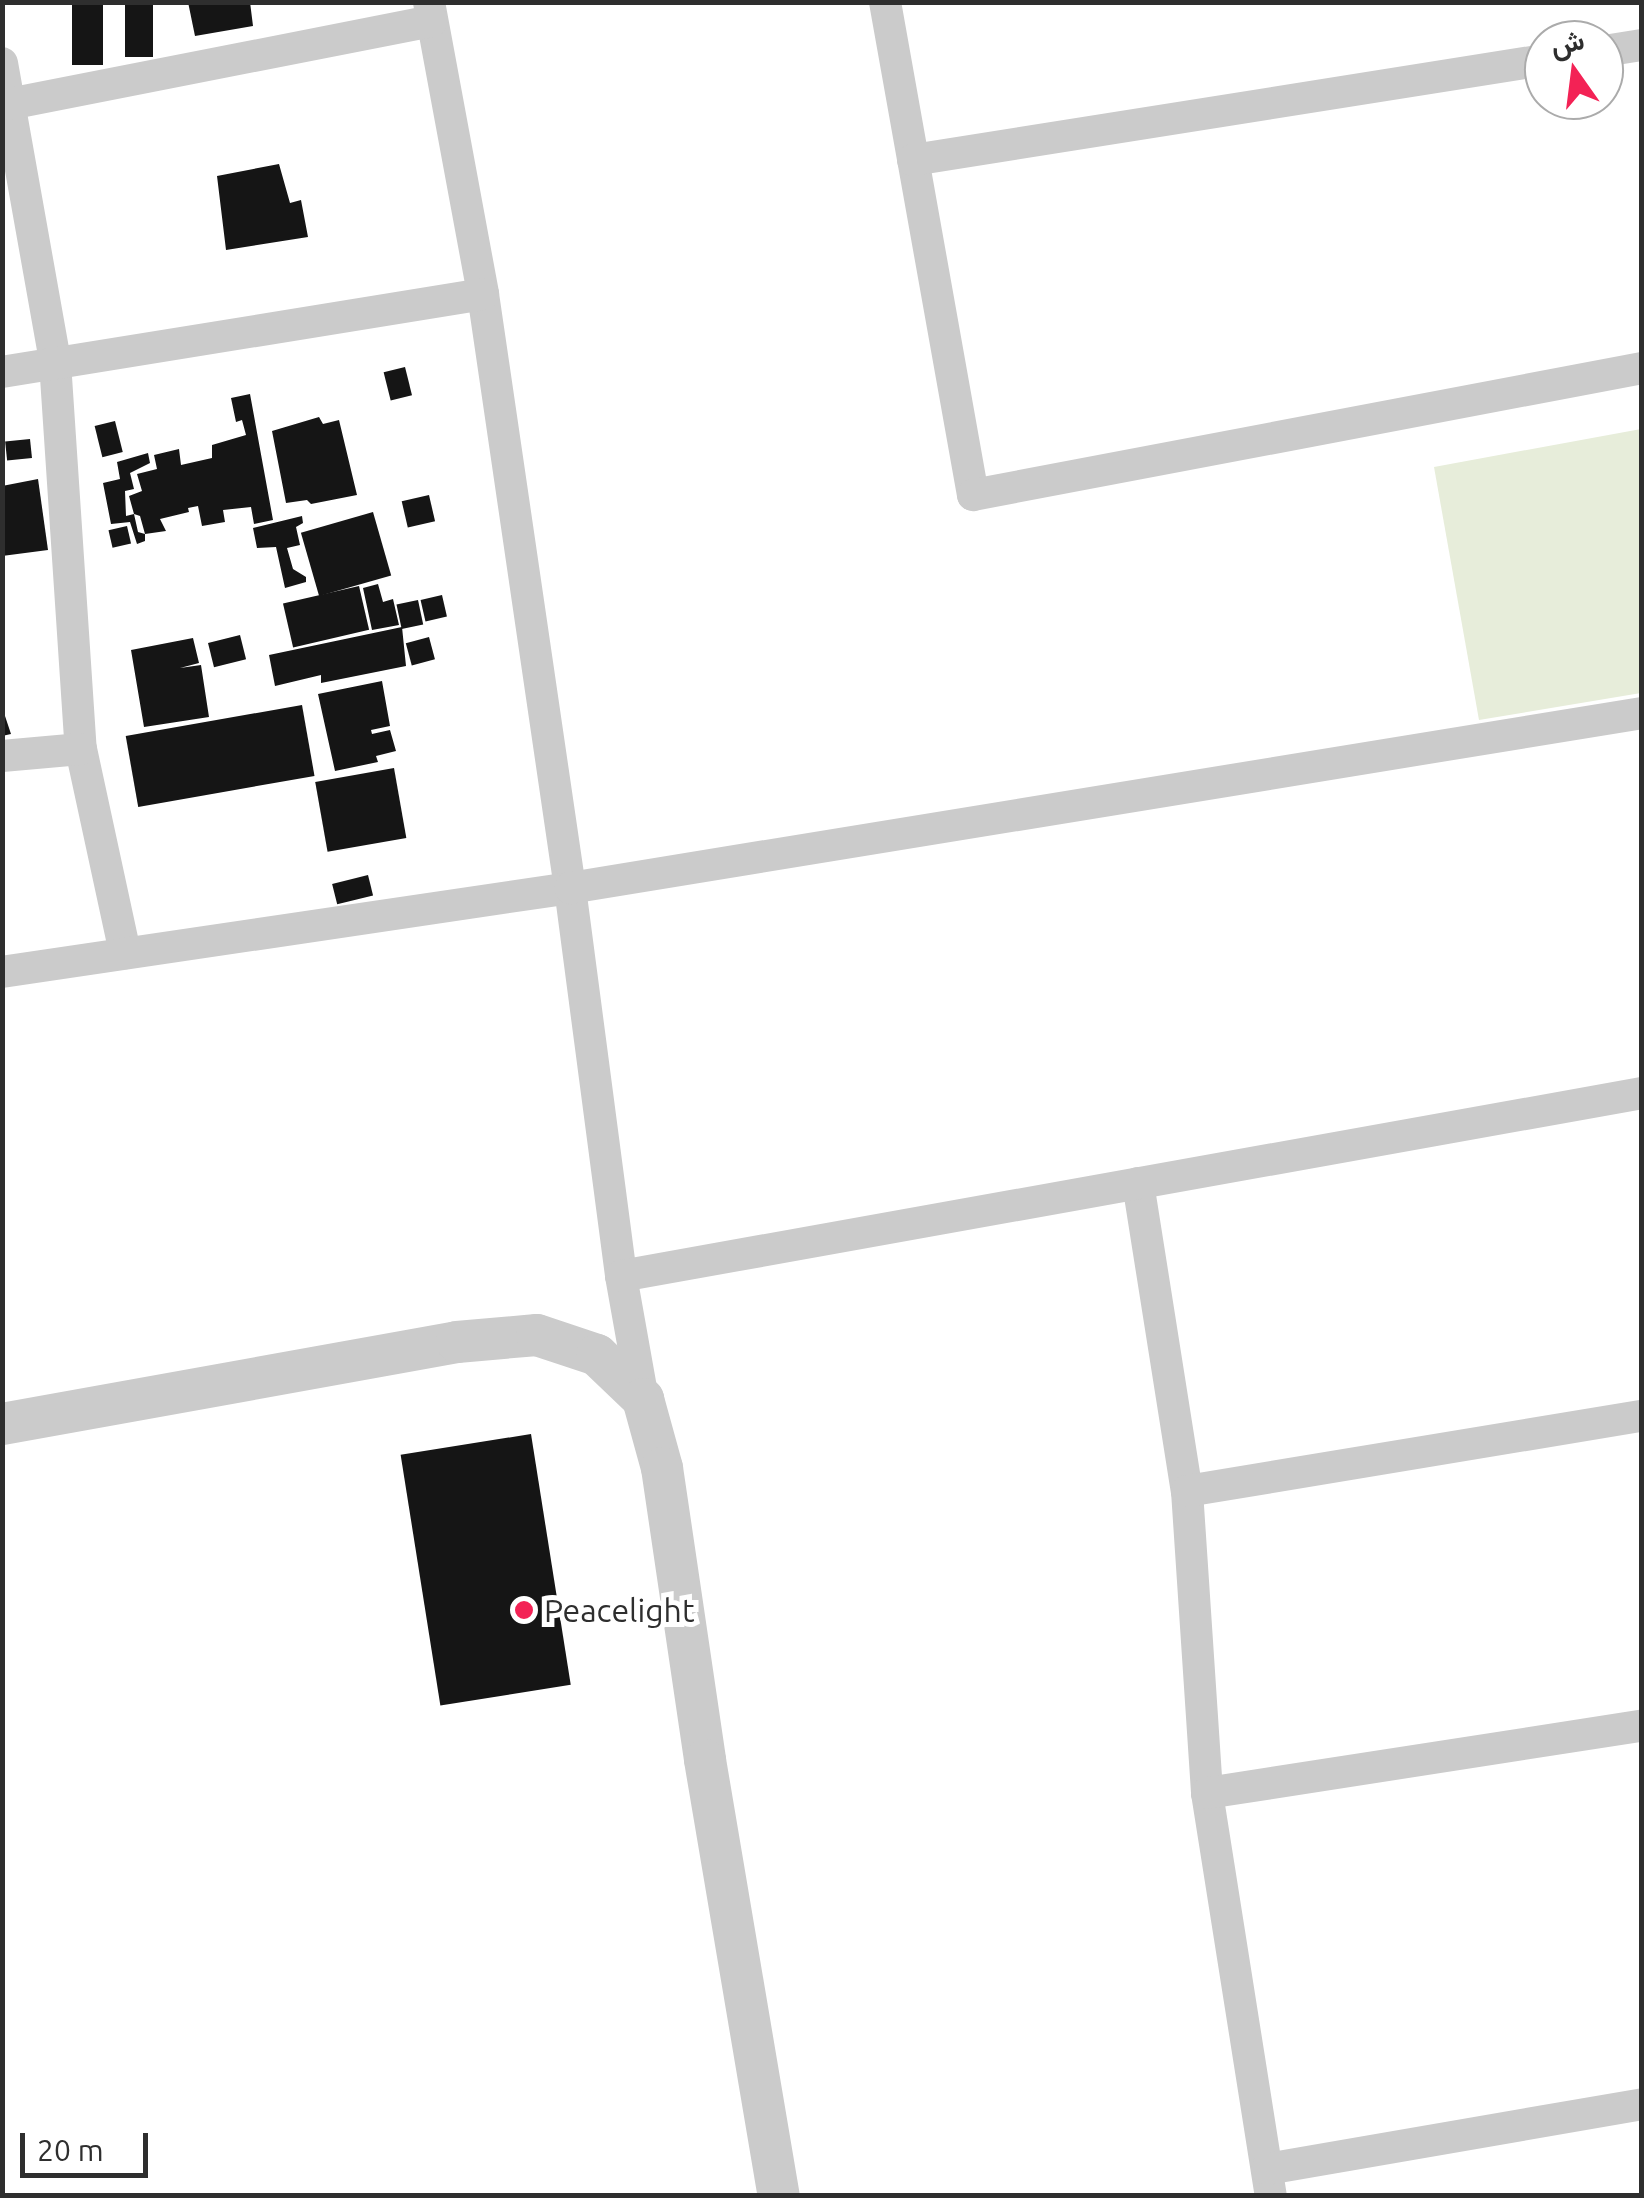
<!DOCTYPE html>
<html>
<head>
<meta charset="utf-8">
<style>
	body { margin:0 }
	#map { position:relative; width:1644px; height:2198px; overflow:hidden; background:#fff; font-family:Ubuntu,Vazirmatn,sans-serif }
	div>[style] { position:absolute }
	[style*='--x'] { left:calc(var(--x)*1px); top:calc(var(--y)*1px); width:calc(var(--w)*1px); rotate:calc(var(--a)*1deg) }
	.green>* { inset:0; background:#e7edda }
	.building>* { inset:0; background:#151515; transform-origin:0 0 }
	.minor>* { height:32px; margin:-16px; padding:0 16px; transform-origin:16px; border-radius:16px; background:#cbcbcb }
	.tertiary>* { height:42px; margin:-21px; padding:0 21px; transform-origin:21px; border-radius:21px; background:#cbcbcb }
	.dots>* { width:28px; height:28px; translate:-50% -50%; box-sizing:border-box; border:5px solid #fff; border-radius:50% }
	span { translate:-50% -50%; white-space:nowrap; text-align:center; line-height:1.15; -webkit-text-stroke:10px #fff; paint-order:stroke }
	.poi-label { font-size:32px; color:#2e2e2e }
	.left { translate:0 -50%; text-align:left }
	.frame { position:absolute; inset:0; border:5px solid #2e2e2e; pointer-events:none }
	.north { position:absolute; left:1524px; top:20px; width:100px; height:100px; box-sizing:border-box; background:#fff; border:2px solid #ababab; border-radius:50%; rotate:346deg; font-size:28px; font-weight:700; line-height:40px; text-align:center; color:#2e2e2e }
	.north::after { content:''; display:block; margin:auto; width:35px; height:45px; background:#f32255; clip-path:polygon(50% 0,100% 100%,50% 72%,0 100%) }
	.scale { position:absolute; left:20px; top:2133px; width:128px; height:45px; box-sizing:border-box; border:5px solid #2e2e2e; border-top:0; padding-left:12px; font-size:30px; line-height:35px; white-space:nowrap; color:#2e2e2e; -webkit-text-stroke:8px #fff; paint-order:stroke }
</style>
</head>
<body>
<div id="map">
	<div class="green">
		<div style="clip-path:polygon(1641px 429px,1641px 693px,1479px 720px,1434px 467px)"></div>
	</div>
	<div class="building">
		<div style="left:72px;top:2px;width:31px;height:63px"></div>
		<div style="left:125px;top:2px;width:28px;height:55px"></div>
		<div style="clip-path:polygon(188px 2px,250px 2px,253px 26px,195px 36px)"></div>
		<div style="clip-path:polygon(279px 164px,290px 203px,301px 200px,308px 237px,226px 250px,217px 176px)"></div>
		<div style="left:405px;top:367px;width:29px;height:22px;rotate:76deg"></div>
		<div style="clip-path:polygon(evenodd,250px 394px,273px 520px,254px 524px,251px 507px,223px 510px,225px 522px,202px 526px,198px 506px,188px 508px,189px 512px,160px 519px,166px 531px,145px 534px,145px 541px,137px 544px,130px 522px,111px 524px,103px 483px,120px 479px,117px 462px,148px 453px,150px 463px,130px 473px,134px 489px,125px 491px,126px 516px,134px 514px,129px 496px,142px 491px,137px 474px,157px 469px,154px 455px,179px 449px,181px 465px,212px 458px,212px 445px,246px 435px,242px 420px,236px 422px,231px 398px,250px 394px,134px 514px,140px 516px,145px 534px,138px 532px,134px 514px)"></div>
		<div style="clip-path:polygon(319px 417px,323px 424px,339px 420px,357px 495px,311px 504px,307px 500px,286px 503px,272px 431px)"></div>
		<div style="left:115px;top:421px;width:32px;height:21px;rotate:76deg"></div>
		<div style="left:30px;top:439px;width:19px;height:25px;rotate:84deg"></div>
		<div style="clip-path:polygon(38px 479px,48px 550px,2px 556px,2px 486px)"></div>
		<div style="left:429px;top:495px;width:27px;height:28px;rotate:77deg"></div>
		<div style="left:373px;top:512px;width:66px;height:75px;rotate:74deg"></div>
		<div style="clip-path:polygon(302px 516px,303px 523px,296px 527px,300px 545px,287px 548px,293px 569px,306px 577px,306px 582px,285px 588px,276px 547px,257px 548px,253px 528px)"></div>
		<div style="left:127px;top:526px;width:18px;height:19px;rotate:77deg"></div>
		<div style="clip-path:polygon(378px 584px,383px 602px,393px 599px,399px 625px,372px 630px,363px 588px)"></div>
		<div style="left:359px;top:586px;width:45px;height:78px;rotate:77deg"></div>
		<div style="left:442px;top:595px;width:22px;height:22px;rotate:77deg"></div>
		<div style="left:418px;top:600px;width:25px;height:22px;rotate:78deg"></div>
		<div style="clip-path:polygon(402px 627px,406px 666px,321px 683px,321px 675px,275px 686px,269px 655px)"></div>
		<div style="left:240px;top:635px;width:25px;height:33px;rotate:76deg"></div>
		<div style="left:429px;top:637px;width:23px;height:24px;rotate:75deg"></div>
		<div style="clip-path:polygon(193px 638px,199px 663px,180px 668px,201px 665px,209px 717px,144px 727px,131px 650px)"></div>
		<div style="clip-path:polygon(382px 681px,390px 726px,371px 730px,372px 734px,390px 730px,396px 751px,376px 756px,378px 762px,335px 771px,318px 694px)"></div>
		<div style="left:302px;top:705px;width:72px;height:179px;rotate:80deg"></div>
		<div style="clip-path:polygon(2px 707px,11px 734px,2px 736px)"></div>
		<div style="left:394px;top:768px;width:71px;height:80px;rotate:80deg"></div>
		<div style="left:368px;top:875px;width:21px;height:37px;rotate:76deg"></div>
		<div style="left:531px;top:1434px;width:254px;height:132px;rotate:81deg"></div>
	</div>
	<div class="minor">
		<div style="--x:429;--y:2;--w:297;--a:79.5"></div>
		<div style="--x:483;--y:294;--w:600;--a:81.67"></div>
		<div style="--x:570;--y:888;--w:391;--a:82.5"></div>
		<div style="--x:621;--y:1276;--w:125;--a:79.9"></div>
		<div style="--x:885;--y:2;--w:501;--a:79.88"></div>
		<div style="--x:973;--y:495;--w:681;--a:-10.75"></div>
		<div style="--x:1604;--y:51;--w:38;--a:-9"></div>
		<div style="--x:2;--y:63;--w:304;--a:79.9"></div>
		<div style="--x:55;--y:362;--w:388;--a:86.2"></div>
		<div style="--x:81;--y:749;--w:209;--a:77.8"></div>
		<div style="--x:9;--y:104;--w:431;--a:-11.1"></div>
		<div style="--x:913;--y:160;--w:639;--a:-9.01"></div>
		<div style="--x:2;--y:372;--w:487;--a:-9.2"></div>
		<div style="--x:2;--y:756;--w:79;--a:-5.1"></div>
		<div style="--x:2;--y:972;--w:574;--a:-8.41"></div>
		<div style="--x:570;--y:888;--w:1086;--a:-9.27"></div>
		<div style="--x:1138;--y:1183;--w:312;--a:81"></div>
		<div style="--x:1187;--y:1491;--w:303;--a:86.2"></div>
		<div style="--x:1207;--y:1793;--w:408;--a:81"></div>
		<div style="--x:621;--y:1276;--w:1037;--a:-10.16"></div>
		<div style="--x:1187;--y:1491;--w:461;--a:-9.4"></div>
		<div style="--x:1207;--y:1793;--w:440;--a:-8.8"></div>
		<div style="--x:1267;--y:2169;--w:381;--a:-9.8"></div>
	</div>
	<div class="tertiary">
		<div style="--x:2;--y:1424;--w:462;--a:-10.2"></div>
		<div style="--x:457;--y:1342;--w:80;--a:-5"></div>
		<div style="--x:537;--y:1335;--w:63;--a:18.4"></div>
		<div style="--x:597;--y:1355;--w:64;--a:43.7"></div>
		<div style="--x:643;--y:1399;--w:72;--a:74.6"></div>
		<div style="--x:662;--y:1468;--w:295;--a:81.6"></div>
		<div style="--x:705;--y:1760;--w:442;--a:80.4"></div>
	</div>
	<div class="dots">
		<div style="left:524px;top:1610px;background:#f32255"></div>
	</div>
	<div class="poi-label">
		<span class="left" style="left:544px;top:1610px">Peacelight</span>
	</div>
	<div class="frame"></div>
	<div class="north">ش</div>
	<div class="scale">20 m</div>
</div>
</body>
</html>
